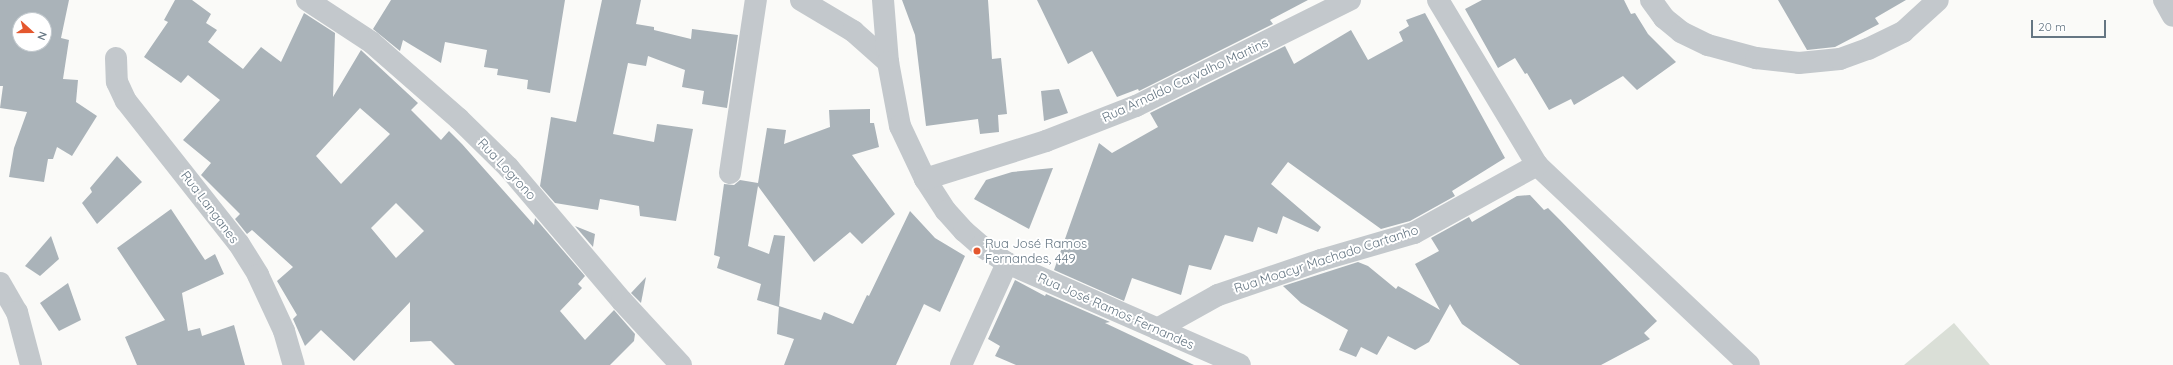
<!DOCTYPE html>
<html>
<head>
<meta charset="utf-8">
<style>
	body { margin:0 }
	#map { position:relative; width:2173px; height:365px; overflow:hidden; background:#fafaf8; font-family:Quicksand,sans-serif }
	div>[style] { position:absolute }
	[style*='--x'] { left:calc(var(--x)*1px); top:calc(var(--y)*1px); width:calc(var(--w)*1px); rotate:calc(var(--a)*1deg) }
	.green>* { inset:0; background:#dadfd7 }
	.building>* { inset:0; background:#aab3b9 }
	.minor>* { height:22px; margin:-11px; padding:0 11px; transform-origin:11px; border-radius:11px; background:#c3c8cc }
	.dots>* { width:11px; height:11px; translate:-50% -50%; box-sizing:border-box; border:2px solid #fff; border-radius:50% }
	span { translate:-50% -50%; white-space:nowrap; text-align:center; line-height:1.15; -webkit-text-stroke:4px #fff; paint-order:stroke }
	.street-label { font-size:13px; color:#657683 }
	.poi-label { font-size:13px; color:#657683 }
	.left { translate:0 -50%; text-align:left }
	.north { position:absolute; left:12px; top:12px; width:40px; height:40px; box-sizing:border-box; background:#fff; border:1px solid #c1c8cd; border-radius:50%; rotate:111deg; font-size:11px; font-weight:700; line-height:16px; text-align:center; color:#657683 }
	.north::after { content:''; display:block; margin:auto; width:14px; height:18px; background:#e4572e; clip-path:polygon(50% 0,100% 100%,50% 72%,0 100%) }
	.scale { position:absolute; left:2031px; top:20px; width:75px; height:18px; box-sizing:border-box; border:2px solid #657683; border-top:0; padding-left:5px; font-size:12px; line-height:14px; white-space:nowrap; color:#657683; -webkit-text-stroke:3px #fff; paint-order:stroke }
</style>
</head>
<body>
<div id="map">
	<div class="green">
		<div style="clip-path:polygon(1954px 323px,1990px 365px,1904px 365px)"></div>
	</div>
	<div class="building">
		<div style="clip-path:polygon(evenodd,0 0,69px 0,61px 38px,69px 40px,63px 79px,78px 80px,76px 102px,97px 116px,72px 156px,57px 147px,53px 159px,48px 159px,44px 182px,9px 177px,14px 148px,27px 112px,0 108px,3px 86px,0 86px,0 0,20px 20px,44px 20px,44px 44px,20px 44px,20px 20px)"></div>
		<div style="clip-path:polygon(evenodd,175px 0,192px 0,211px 14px,206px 23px,217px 30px,208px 42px,243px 69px,261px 47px,281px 62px,304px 13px,335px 33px,333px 97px,361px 50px,363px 52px,418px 103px,411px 110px,441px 140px,449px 131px,462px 144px,534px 225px,535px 218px,585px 276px,578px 284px,582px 288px,560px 311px,585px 340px,614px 310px,635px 334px,634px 341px,610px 365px,455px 365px,431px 341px,410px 342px,410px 302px,354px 361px,321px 330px,305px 346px,293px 319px,297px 315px,277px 281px,293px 267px,252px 230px,247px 234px,235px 219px,240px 214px,201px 175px,211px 163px,183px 140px,220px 100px,188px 75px,181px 83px,144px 57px,168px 22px,164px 20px,175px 0,360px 108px,390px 134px,341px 184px,316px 156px,360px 108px,175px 0,396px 203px,424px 231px,396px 258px,371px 228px,396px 203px)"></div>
		<div style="clip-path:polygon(391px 0,565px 0,550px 93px,527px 89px,528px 80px,497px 75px,498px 69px,484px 67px,487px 50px,445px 42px,441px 63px,403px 40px,400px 51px,373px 29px)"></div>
		<div style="clip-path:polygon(602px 0,641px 0,636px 24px,654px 27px,654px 30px,691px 39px,692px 29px,738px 35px,727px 108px,702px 104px,704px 91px,682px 87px,685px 70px,648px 56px,646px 66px,628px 63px,613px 134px,654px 142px,657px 124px,693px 129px,676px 221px,640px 216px,639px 206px,600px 199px,598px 210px,555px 203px,540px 186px,551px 117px,576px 122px)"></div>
		<div style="clip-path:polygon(902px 0,988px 0,992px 59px,1001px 58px,1007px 114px,998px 115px,999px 132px,980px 134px,978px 119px,926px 126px,915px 35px)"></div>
		<div style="clip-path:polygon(1037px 0,1308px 0,1270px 20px,1273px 24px,1139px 91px,1138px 89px,1117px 97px,1092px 51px,1068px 64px)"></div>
		<div style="clip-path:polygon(1482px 0,1624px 0,1631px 14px,1635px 13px,1648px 34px,1676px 62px,1637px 90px,1623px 76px,1574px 105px,1571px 99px,1549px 110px,1527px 73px,1525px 74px,1515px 58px,1498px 68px,1465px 9px)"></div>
		<div style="clip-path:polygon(1778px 0,1906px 0,1875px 18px,1879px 24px,1835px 47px,1807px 50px)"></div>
		<div style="clip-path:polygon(1425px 13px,1505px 158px,1452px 191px,1455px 196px,1410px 221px,1381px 229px,1288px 162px,1271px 184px,1321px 227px,1318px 232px,1283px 216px,1277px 234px,1258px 227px,1253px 242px,1225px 235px,1211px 270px,1189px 265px,1181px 295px,1132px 278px,1124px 301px,1054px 270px,1099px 143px,1112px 153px,1158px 127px,1150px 113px,1285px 46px,1294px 64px,1351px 30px,1368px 60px,1403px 41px,1399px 32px,1409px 26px,1406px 20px)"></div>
		<div style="clip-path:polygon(1059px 89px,1068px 113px,1044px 121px,1041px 91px)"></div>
		<div style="clip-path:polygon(870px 109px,870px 123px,874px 123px,879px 147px,852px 155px,895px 214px,862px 244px,850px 232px,814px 262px,758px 186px,748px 246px,769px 254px,774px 235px,785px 236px,779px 307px,757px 300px,761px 284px,717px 268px,720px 257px,714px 255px,724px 184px,734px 185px,740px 180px,758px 183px,767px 128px,786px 130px,784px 144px,830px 127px,829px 110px)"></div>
		<div style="clip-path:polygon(117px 156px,142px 182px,97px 224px,82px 203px,92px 192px,90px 188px)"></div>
		<div style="clip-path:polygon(1053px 168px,1029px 229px,974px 199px,986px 180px,1012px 172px)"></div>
		<div style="clip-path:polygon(1530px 195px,1544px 210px,1548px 208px,1560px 220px,1657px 321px,1644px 333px,1650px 339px,1601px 365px,1520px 365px,1462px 324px,1450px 304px,1429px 342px,1415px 350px,1388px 336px,1377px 355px,1361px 347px,1356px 357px,1339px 350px,1348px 330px,1301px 303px,1283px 286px,1358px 262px,1368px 266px,1396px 289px,1398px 286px,1440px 310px,1415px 264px,1439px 251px,1431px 238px,1469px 217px,1472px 222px,1517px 196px)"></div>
		<div style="clip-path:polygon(171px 209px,205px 260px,215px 254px,224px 274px,182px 293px,188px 331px,200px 328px,202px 336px,234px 325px,245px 365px,137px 365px,125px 337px,165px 320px,117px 248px)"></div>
		<div style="clip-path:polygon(910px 211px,935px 238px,965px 256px,940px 312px,924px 304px,896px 365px,784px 365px,794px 339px,777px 334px,779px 306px,821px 320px,824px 312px,853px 324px,867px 295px,869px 296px)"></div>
		<div style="clip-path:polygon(575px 226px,595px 234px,593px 247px)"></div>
		<div style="clip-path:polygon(51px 236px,59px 259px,40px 276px,25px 266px)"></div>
		<div style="clip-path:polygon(646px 277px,641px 303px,631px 293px)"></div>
		<div style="clip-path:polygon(1015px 280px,1045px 296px,1046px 294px,1110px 322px,1105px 323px,1194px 365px,1016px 365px,995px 356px,1000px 346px,988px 339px)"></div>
		<div style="clip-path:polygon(68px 283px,81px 320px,59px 331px,40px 303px)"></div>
	</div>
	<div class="minor">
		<div style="--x:307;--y:0;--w:77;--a:33.3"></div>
		<div style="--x:371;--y:42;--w:117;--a:41.2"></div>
		<div style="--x:459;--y:119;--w:69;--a:44.4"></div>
		<div style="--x:508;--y:167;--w:176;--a:49.6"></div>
		<div style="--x:622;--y:301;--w:87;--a:47.3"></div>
		<div style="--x:801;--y:0;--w:61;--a:30.8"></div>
		<div style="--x:853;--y:31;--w:47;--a:41.5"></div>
		<div style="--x:883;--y:0;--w:62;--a:85.4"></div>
		<div style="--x:888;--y:62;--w:65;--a:79.4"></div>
		<div style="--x:900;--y:126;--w:59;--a:64.7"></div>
		<div style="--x:925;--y:179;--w:38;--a:57"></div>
		<div style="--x:946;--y:211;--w:27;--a:48"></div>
		<div style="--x:964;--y:231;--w:23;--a:41"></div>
		<div style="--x:981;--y:246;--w:31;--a:33"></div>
		<div style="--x:1007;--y:263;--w:254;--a:23.6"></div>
		<div style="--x:1438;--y:0;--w:192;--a:59"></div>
		<div style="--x:1537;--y:165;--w:291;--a:43.3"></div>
		<div style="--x:1651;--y:0;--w:22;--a:54"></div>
		<div style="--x:1664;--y:18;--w:22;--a:39"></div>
		<div style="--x:1681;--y:32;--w:30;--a:26"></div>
		<div style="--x:1708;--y:45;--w:50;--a:15.2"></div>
		<div style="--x:1756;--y:58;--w:43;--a:6.6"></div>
		<div style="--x:1799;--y:63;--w:41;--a:-5.6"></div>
		<div style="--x:1840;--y:59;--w:30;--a:-20"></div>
		<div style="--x:1868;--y:49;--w:39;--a:-26"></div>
		<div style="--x:1903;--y:32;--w:47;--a:-42.4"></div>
		<div style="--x:2164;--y:0;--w:18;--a:61"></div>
		<div style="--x:116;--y:58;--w:24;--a:88"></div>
		<div style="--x:117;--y:82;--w:21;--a:65"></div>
		<div style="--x:126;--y:101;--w:182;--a:51.7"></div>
		<div style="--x:239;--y:244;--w:36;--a:58"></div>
		<div style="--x:258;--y:275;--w:62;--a:65.1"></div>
		<div style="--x:284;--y:331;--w:35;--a:74"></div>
		<div style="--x:730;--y:173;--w:175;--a:-81.5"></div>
		<div style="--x:925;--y:179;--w:127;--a:-17.4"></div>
		<div style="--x:1046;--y:141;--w:97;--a:-21.3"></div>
		<div style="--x:1136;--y:106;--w:239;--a:-26.4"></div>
		<div style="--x:0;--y:283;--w:34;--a:60"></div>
		<div style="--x:17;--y:312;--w:55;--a:75.2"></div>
		<div style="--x:1157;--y:329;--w:70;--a:-29.1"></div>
		<div style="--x:1218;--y:295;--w:109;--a:-18.8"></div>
		<div style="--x:1321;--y:260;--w:97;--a:-16.2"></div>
		<div style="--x:1414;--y:233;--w:141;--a:-28.9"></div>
		<div style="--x:961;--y:365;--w:112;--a:-65.7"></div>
	</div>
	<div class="dots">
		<div style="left:977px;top:251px;background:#e4572e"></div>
	</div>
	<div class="street-label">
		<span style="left:1185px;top:80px;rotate:-25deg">Rua Arnaldo Carvalho Martins</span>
		<span style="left:507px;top:169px;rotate:47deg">Rua Logrono</span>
		<span style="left:210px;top:207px;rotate:53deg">Rua Langanes</span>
		<span style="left:1326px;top:259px;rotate:-18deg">Rua Moacyr Machado Cartanho</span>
		<span style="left:1116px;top:311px;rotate:24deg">Rua José Ramos Fernandes</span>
	</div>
	<div class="poi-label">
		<span class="left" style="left:985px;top:251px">Rua José Ramos<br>Fernandes, 449</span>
	</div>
	<div class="north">N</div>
	<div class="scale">20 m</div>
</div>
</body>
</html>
